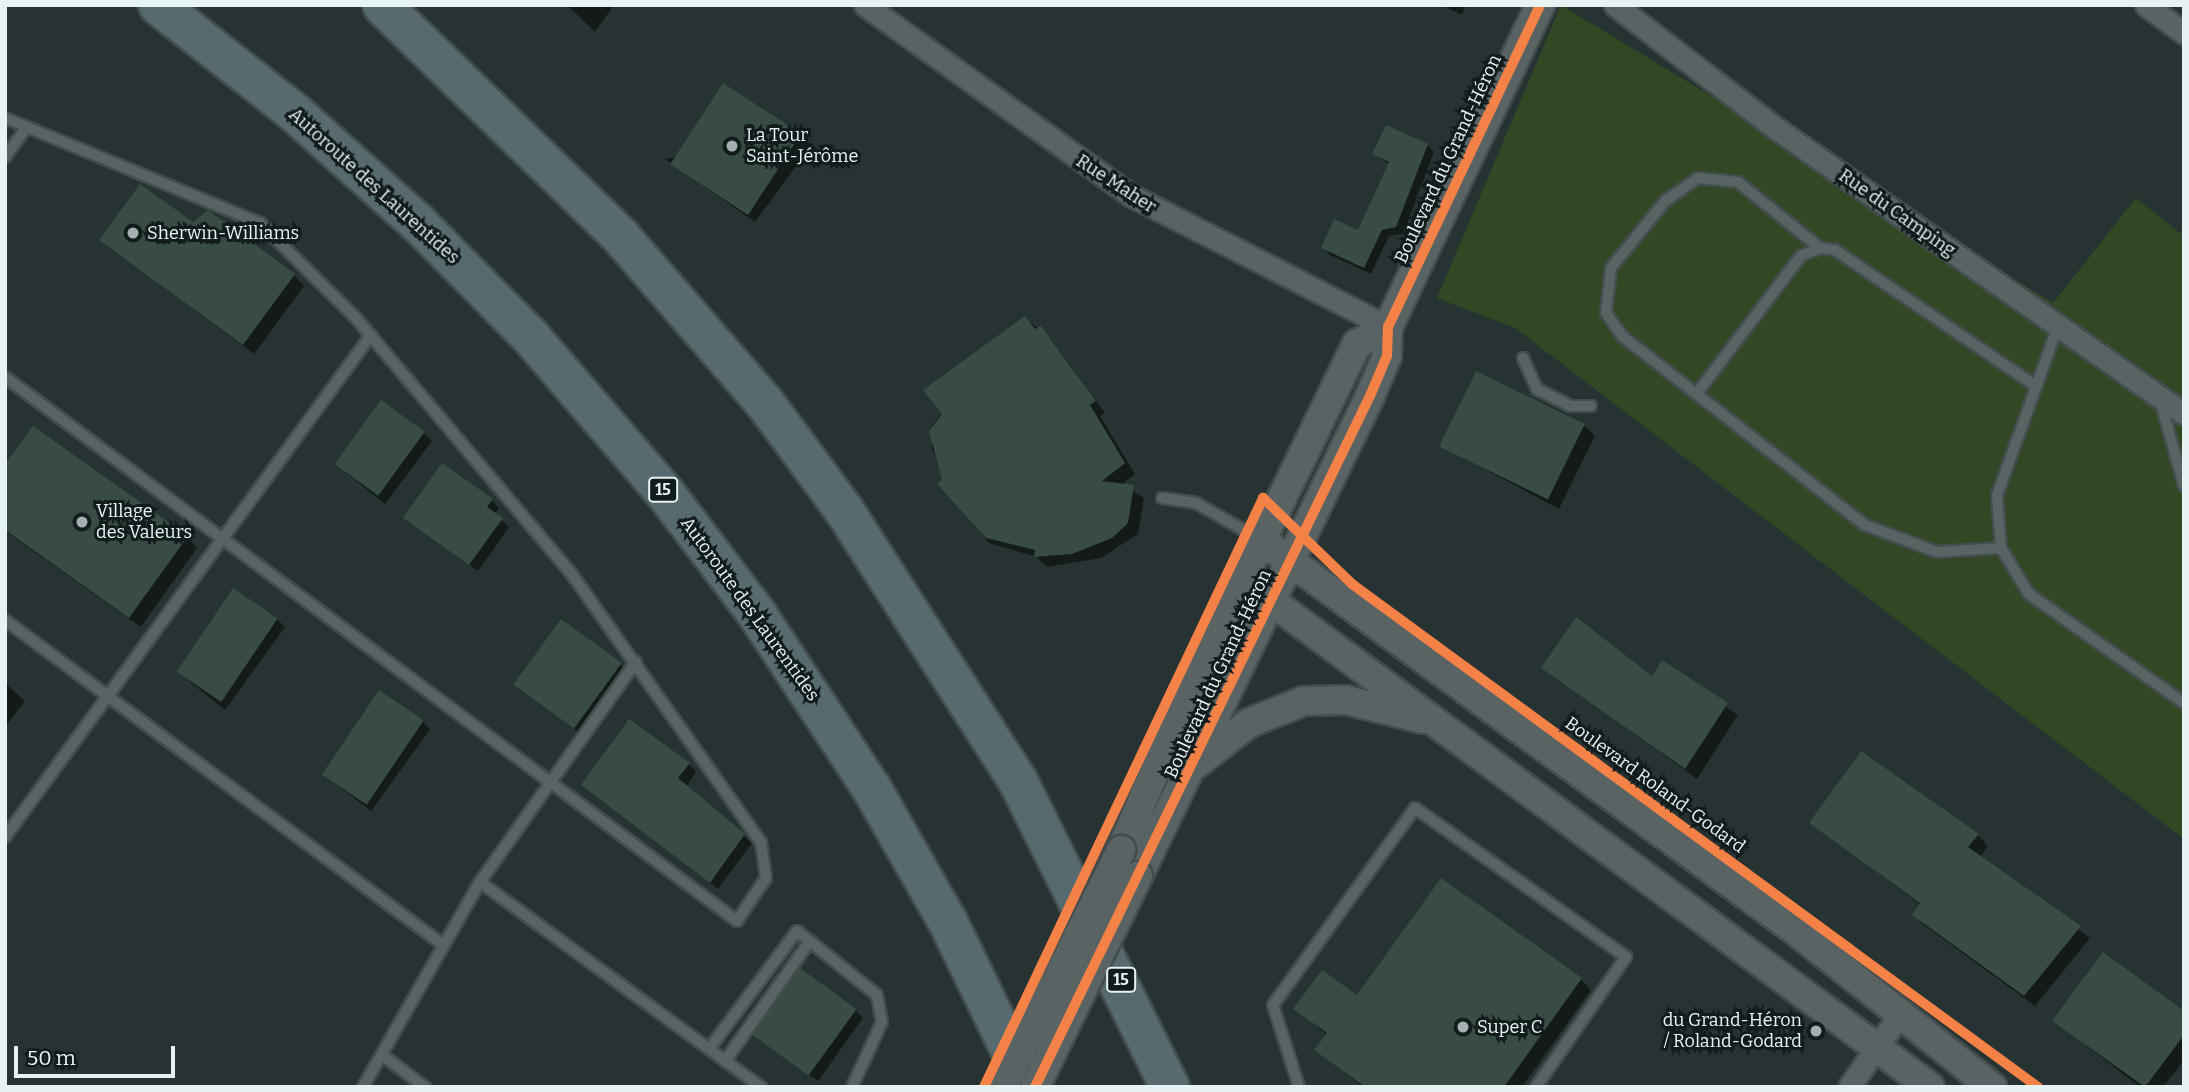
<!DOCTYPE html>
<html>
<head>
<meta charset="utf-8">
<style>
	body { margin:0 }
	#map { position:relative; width:2189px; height:1092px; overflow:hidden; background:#273232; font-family:Bitter,serif }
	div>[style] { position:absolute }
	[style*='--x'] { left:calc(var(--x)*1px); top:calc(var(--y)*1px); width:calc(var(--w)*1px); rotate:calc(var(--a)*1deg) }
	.green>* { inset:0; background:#324723 }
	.shadow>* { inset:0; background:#0007 }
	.building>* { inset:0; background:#394b46; transform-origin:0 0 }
	.roads { filter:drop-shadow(2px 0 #444d4d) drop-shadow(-2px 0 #444d4d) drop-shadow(0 2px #444d4d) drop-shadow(0 -2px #444d4d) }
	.service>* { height:10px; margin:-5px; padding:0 5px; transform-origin:5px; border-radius:5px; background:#5a6363 }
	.minor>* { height:21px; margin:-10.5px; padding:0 10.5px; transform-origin:10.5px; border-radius:10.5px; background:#5a6363 }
	.tertiary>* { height:28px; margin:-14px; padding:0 14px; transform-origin:14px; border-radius:14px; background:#5a6363 }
	.motorway>* { height:38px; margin:-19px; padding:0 19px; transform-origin:19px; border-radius:19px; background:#576a6f }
	.bridges { filter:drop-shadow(2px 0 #444d4d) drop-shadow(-2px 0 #444d4d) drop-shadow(0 2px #444d4d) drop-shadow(0 -2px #444d4d) }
	.tertiary-bridge>* { height:28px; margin:-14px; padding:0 14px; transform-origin:14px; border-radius:14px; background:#5a6363 }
	.cycleway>* { height:10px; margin:-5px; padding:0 5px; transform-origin:5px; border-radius:5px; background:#f48246 }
	.dots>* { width:19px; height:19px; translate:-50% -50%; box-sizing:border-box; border:4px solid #131c1c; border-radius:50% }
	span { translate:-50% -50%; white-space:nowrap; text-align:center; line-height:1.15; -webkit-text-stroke:6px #131c1c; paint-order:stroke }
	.shield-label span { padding:2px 5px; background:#131c1c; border:2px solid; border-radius:5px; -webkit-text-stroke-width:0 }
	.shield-label { font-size:16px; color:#e7f3f3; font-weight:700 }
	.poi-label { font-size:18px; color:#e7f3f3 }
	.left { translate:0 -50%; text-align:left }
	.right { translate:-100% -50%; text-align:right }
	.street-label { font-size:18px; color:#e7f3f3 }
	.frame { position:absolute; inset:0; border:7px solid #e7f3f3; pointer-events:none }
	.scale { position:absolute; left:14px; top:1046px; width:161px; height:32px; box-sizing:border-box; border:4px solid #e7f3f3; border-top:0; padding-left:9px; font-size:21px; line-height:24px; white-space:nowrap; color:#e7f3f3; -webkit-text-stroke:5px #131c1c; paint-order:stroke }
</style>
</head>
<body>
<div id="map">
	<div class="green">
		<div style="clip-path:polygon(1561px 5px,2053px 303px,2136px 198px,2184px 236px,2184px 839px,1515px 328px,1437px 298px)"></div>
	</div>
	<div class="shadow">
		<div style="clip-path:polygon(567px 5px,614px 5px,595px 32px)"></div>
		<div style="clip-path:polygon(1441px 5px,1466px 5px,1462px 15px)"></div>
		<div style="clip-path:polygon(800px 135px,811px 146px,755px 222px,665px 159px)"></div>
		<div style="clip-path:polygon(1427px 145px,1434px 152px,1403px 234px,1389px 236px,1371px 274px,1330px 255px,1323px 248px,1359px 232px,1390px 165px,1374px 154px)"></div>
		<div style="clip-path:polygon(101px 240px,294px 275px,304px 286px,254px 354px)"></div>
		<div style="clip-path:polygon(1025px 318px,1051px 339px,1105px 413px,1100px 416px,1135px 474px,1121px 485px,1144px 498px,1138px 534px,1101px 558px,1047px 567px,1037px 557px,989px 543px,944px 481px,932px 448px,932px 425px)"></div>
		<div style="clip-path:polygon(1584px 425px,1595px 436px,1559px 509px,1442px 446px)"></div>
		<div style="clip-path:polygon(424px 433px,432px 441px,385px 504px,344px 471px)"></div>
		<div style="clip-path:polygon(5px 468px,187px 537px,197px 548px,141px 627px,5px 531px)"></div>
		<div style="clip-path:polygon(492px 500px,499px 508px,495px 514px,509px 527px,478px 571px,405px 518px)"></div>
		<div style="clip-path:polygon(277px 619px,285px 627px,225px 710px,184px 677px)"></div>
		<div style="clip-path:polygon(1663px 663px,1738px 715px,1697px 779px,1543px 667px,1652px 678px)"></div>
		<div style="clip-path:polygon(620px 664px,628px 672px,583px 735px,515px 684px)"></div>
		<div style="clip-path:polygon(5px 683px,25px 701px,5px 727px)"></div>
		<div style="clip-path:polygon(422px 721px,430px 729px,371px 811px,330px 779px)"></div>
		<div style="clip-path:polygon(689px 764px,696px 772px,686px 787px,752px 843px,718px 889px,591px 792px)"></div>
		<div style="clip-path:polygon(1812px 823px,1978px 835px,1988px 846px,1980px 857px,2090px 938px,2035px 1006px,1924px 925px,1914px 915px,1921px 905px)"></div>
		<div style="clip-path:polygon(1581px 979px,1591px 990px,1522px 1087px,1363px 1087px,1316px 1050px,1327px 1035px,1296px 1009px,1357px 998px)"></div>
		<div style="clip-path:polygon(855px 1010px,863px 1018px,818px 1081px,764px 1042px)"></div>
		<div style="clip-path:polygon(2184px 1013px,2184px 1060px,2163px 1087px,2140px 1087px,2054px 1021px)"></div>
	</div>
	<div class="building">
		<div style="left:723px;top:83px;width:93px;height:97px;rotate:33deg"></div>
		<div style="clip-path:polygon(1386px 125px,1428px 144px,1396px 227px,1382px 230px,1364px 268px,1321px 248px,1334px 219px,1358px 230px,1389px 162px,1372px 154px)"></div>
		<div style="clip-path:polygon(140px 184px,193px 222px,208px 210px,295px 274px,243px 345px,99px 240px)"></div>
		<div style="clip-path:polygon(1025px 316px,1035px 329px,1041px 326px,1096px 401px,1090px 405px,1125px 463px,1102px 481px,1134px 485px,1128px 523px,1112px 538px,1072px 554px,1034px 557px,1035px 550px,986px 538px,937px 484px,942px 480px,929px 431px,942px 414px,923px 390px)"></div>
		<div style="left:1476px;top:371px;width:121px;height:84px;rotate:26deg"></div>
		<div style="left:381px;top:400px;width:54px;height:79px;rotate:36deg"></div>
		<div style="clip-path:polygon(33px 426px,188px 536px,129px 618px,5px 530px,5px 464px)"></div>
		<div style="clip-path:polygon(442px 463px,493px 499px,487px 507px,503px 518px,469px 565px,403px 518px)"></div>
		<div style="left:233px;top:588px;width:54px;height:101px;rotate:34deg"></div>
		<div style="clip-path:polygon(1576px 617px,1652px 676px,1662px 660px,1728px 703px,1685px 769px,1541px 668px)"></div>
		<div style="left:561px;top:619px;width:75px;height:81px;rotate:36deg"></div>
		<div style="left:379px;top:690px;width:54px;height:102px;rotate:34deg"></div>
		<div style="clip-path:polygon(629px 719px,690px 763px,678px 778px,745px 834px,710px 883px,581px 785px)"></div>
		<div style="clip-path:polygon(1861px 751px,1979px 834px,1968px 847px,2081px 926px,2024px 996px,1912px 915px,1920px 903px,1809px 823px)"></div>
		<div style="clip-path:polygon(1441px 878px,1582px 978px,1504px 1087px,1365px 1087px,1314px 1050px,1327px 1033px,1293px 1009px,1322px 970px,1357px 995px)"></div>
		<div style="clip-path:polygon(2103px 952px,2184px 1011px,2184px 1035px,2145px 1087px,2052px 1021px)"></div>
		<div style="left:800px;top:968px;width:70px;height:82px;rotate:36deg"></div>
	</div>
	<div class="roads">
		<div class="service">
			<div style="--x:5;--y:118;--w:276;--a:22.4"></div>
			<div style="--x:260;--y:223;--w:135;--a:44.7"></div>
			<div style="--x:356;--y:318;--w:334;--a:49.9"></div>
			<div style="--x:571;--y:573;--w:329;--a:54.8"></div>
			<div style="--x:761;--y:842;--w:36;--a:82"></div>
			<div style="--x:766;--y:878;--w:52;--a:124"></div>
			<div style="--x:737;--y:921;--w:912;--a:-143.38"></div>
			<div style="--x:5;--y:157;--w:37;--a:-54"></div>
			<div style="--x:1820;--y:248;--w:105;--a:-141.2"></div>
			<div style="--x:1738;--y:182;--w:40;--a:-174.3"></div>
			<div style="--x:1698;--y:178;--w:39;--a:145"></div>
			<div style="--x:1666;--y:200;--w:87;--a:129"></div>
			<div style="--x:1611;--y:268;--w:45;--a:96.3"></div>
			<div style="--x:1606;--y:313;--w:28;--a:55"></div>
			<div style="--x:1622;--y:336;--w:308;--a:37.9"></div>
			<div style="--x:1865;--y:525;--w:77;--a:20.6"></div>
			<div style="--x:1937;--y:552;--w:64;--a:-3.6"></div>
			<div style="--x:2058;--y:326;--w:180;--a:109.8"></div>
			<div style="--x:1997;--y:495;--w:53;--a:85.7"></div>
			<div style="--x:2001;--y:548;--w:54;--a:58.7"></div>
			<div style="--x:2029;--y:594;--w:189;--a:35.1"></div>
			<div style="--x:1523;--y:358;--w:34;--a:66"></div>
			<div style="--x:1537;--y:389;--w:37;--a:27"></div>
			<div style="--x:1570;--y:406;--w:21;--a:0"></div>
			<div style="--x:1698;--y:392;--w:171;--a:-52.9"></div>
			<div style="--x:1801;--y:256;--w:21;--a:-23"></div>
			<div style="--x:1820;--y:248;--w:15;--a:8"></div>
			<div style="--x:1835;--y:250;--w:243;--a:34.1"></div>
			<div style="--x:2160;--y:400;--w:89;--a:74.4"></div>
			<div style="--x:1162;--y:498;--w:34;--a:8"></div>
			<div style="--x:1196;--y:503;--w:75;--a:29.6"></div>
			<div style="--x:5;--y:620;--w:544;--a:36.55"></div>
			<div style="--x:5;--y:837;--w:621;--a:-53.9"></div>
			<div style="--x:480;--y:882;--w:348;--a:36.1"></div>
			<div style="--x:709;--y:1049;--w:147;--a:-53.3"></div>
			<div style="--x:797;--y:931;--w:102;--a:38.7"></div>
			<div style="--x:877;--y:995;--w:27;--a:80"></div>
			<div style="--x:882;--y:1022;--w:72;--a:114.8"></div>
			<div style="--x:382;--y:1055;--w:54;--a:36.7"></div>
			<div style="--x:725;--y:1061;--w:147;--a:-54.7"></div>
			<div style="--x:363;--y:1087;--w:236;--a:-60.3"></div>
			<div style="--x:480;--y:882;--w:270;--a:-54.7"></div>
			<div style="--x:1299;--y:1087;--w:86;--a:-107.6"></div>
			<div style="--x:1273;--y:1005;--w:243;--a:-54.2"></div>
			<div style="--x:1415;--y:808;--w:258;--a:35.2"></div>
			<div style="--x:1626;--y:957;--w:158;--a:124.7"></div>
		</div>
		<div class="minor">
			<div style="--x:865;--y:5;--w:328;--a:35.6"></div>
			<div style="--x:1132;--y:196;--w:288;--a:27.1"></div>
			<div style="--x:1615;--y:5;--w:200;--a:37.5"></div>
			<div style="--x:1774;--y:127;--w:500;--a:34.99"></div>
			<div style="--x:2146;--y:5;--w:47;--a:36.4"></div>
			<div style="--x:1849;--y:1087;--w:89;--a:-55.1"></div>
		</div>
		<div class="tertiary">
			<div style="--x:1264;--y:542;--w:659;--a:36.17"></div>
			<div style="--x:1796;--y:931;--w:251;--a:38.5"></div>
			<div style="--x:1244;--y:581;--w:852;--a:36.41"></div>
			<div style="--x:1196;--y:764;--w:67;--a:-37.7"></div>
			<div style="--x:1249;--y:723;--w:59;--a:-21.8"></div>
			<div style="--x:1304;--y:701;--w:42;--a:-1.4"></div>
			<div style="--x:1346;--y:700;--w:79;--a:13.9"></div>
			<div style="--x:1121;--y:850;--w:195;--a:-66.7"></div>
			<div style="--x:1198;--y:671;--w:364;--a:-64.1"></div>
			<div style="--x:1357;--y:344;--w:35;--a:-29"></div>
			<div style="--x:1138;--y:876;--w:533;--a:-64.2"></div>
			<div style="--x:1370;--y:396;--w:43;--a:-67"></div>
			<div style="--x:1387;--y:356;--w:29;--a:-88"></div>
			<div style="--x:1388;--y:327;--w:356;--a:-64.7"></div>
		</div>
		<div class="motorway">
			<div style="--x:158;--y:5;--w:174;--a:38.2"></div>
			<div style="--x:295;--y:113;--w:164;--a:41.8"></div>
			<div style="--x:417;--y:222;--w:161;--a:45.3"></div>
			<div style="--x:530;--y:336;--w:208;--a:49.3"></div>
			<div style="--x:666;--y:494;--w:151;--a:52.8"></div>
			<div style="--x:757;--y:614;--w:209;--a:56.7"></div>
			<div style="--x:872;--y:789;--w:153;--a:60.3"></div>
			<div style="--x:948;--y:922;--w:183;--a:64.1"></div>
			<div style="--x:382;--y:5;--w:333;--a:44.1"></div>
			<div style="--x:621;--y:237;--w:220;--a:49.1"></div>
			<div style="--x:765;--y:403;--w:133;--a:53.6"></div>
			<div style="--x:844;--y:510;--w:322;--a:57.3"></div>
			<div style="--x:1018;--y:781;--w:342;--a:63.6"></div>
		</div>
	</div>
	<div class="bridges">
		<div class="tertiary-bridge">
			<div style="--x:1003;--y:1087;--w:265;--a:-63.5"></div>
			<div style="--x:1035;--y:1087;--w:235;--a:-64"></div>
		</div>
	</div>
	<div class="cycleway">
		<div style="--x:984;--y:1087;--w:652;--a:-64.65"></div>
		<div style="--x:1263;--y:498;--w:124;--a:44"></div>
		<div style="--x:1352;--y:584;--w:851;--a:36.25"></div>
		<div style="--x:1035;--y:1087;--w:768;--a:-64.14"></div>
		<div style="--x:1370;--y:396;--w:43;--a:-67"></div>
		<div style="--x:1387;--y:356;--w:29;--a:-88"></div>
		<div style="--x:1388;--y:327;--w:356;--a:-64.7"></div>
	</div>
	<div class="dots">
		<div style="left:732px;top:146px;background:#a4afaf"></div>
		<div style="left:133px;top:233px;background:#a4afaf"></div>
		<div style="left:82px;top:522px;background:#a4afaf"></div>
		<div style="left:1463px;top:1027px;background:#a4afaf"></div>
		<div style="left:1816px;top:1031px;background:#a4afaf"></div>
	</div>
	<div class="shield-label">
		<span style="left:663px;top:490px">15</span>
		<span style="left:1121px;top:980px">15</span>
	</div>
	<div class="poi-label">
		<span class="left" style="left:746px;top:146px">La Tour<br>Saint-Jérôme</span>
		<span class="left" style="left:147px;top:233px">Sherwin-Williams</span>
		<span class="left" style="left:96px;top:522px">Village<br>des Valeurs</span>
		<span class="right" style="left:1802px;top:1031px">du Grand-Héron<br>/ Roland-Godard</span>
		<span class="left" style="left:1477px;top:1027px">Super C</span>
	</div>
	<div class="street-label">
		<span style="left:1448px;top:159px;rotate:-65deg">Boulevard du Grand-Héron</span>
		<span style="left:1116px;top:184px;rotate:33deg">Rue Maher</span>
		<span style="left:374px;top:186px;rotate:42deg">Autoroute des Laurentides</span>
		<span style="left:1897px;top:213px;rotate:35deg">Rue du Camping</span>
		<span style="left:750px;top:609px;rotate:54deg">Autoroute des Laurentides</span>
		<span style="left:1218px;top:674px;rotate:-65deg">Boulevard du Grand-Héron</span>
		<span style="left:1655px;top:785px;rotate:36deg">Boulevard Roland-Godard</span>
	</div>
	<div class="frame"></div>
	<div class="scale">50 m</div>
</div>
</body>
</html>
